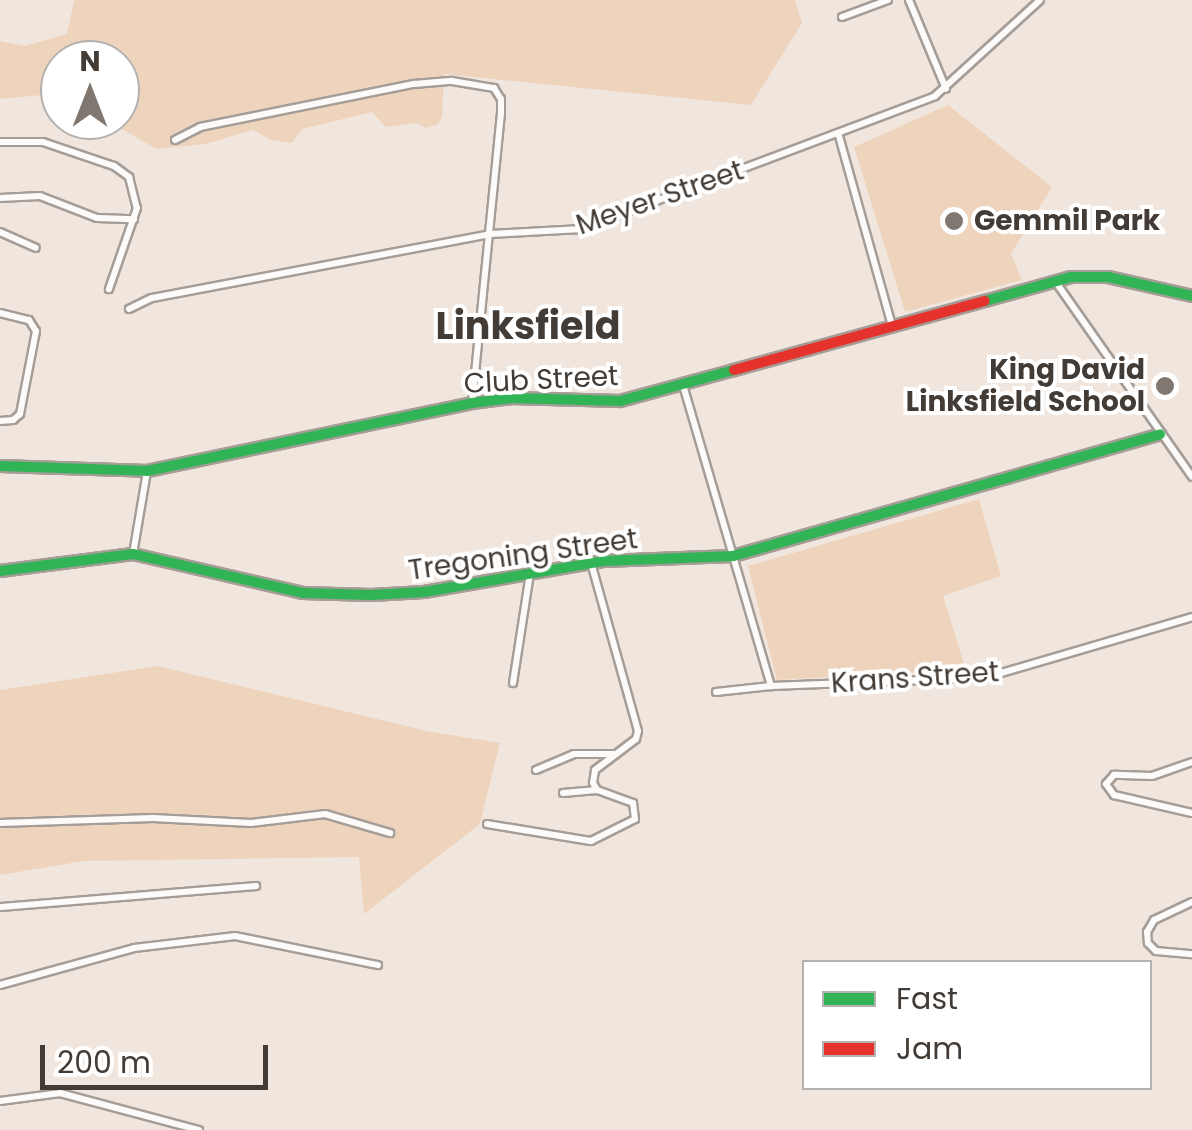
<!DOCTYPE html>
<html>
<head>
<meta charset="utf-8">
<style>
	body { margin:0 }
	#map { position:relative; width:1192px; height:1130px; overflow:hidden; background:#f1e6dd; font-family:Poppins,sans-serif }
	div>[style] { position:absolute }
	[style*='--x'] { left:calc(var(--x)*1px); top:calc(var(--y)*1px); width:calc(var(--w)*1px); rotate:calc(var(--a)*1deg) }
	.green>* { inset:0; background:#efd4bd }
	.roads { filter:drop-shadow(2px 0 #a59d97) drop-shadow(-2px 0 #a59d97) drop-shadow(0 2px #a59d97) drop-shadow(0 -2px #a59d97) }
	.street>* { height:6px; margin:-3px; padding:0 3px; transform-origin:3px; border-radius:3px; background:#fdfbfa }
	.fast>* { height:10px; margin:-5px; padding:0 5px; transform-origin:5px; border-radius:5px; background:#30b455 }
	.jam>* { height:10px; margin:-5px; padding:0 5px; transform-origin:5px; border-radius:5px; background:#e5322d }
	.dots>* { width:28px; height:28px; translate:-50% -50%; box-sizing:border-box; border:5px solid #fff; border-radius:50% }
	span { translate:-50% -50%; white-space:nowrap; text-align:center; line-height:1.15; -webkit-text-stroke:8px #fff; paint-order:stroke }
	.street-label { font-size:28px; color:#433b35 }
	.poi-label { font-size:28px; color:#433b35; font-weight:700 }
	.left { translate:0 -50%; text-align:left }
	.right { translate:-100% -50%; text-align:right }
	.district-label { font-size:38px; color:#433b35; font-weight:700 }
	.legend { position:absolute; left:802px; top:960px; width:350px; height:130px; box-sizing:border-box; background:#fff; border:2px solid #b4b1ae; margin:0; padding:12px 18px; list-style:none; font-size:30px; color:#433b35 }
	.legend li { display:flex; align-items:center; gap:20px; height:50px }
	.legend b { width:50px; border:2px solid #b4b1ae }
	.north { position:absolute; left:40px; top:40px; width:100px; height:100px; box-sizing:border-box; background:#fff; border:2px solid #b4b1ae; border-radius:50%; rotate:0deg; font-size:28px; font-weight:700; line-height:40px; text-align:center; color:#433b35 }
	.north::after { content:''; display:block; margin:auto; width:35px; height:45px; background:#807770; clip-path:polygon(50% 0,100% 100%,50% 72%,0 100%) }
	.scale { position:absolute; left:40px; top:1045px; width:228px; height:45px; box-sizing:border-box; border:5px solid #433b35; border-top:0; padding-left:12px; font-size:30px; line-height:35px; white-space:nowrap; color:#433b35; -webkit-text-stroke:8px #fff; paint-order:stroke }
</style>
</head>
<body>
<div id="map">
	<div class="green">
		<div style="clip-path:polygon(74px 0,795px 0,802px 23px,751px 105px,444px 74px,442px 117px,438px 124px,426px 128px,416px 123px,386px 127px,372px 112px,302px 129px,292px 143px,271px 140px,253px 130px,205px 144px,157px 149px,118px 127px,102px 126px,97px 120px,120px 120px,120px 60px,60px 60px,60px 103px,53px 103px,53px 94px,0 99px,0 41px,25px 46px,67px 34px)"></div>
		<div style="clip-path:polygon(948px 105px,1052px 187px,1011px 254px,1022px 280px,905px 312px,854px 147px)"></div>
		<div style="clip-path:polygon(979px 499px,1001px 576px,943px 596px,966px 670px,777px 680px,748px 566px)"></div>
		<div style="clip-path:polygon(158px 666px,427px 731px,500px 743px,480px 824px,364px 914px,359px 857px,84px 861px,0 875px,0 690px)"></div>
	</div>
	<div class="roads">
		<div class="street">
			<div style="--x:909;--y:0;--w:96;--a:67.4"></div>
			<div style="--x:842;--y:17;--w:49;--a:-20.3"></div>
			<div style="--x:839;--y:136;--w:197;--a:74.4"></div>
			<div style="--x:175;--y:140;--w:28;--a:-27"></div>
			<div style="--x:200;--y:127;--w:218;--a:-11.4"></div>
			<div style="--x:414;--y:84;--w:38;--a:-5"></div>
			<div style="--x:452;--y:81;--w:43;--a:9.5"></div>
			<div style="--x:494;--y:88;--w:13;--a:58"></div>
			<div style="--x:501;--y:99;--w:14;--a:90"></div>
			<div style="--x:501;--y:113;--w:291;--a:95.7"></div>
			<div style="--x:0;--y:142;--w:43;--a:0"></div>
			<div style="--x:43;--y:142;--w:75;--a:18.7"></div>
			<div style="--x:114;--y:166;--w:19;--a:36"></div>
			<div style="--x:129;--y:177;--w:32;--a:76"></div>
			<div style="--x:137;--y:208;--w:86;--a:109.1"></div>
			<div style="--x:0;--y:198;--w:40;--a:-2.9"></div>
			<div style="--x:40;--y:196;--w:61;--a:21.1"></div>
			<div style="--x:97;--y:218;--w:37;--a:2"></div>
			<div style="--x:0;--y:232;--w:39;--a:24"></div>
			<div style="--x:1055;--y:281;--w:239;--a:55"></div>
			<div style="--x:129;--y:309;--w:25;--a:-26"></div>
			<div style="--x:152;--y:298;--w:344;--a:-10.7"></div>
			<div style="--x:490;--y:234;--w:92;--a:-3.1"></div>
			<div style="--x:582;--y:229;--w:377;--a:-20.6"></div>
			<div style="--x:935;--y:96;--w:142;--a:-42.4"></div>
			<div style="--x:0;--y:313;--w:30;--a:14"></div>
			<div style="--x:29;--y:320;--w:13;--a:58"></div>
			<div style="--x:36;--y:331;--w:85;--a:100.9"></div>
			<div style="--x:20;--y:414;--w:9;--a:139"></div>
			<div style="--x:13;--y:420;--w:13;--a:176"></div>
			<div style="--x:683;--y:385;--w:314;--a:73.7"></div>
			<div style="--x:771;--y:686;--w:213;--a:-2.2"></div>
			<div style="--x:984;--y:678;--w:217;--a:-16.3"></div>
			<div style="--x:133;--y:554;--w:84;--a:-80.4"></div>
			<div style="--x:513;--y:683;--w:111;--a:-81.2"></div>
			<div style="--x:716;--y:692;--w:55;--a:-6.2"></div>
			<div style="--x:1192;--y:762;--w:42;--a:160.7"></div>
			<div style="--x:1152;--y:776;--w:38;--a:-178"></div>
			<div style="--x:1114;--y:775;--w:12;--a:132"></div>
			<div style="--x:1106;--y:784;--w:14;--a:54"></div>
			<div style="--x:1114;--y:795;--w:80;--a:13"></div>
			<div style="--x:536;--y:770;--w:41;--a:-22.8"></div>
			<div style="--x:574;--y:754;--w:42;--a:0"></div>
			<div style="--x:563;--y:793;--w:34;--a:-5"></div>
			<div style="--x:0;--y:823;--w:153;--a:-1.9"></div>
			<div style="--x:153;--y:818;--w:98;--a:2.9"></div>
			<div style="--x:251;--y:823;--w:75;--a:-6.9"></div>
			<div style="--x:325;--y:814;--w:68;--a:16.3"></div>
			<div style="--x:487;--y:824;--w:105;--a:9.3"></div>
			<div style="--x:591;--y:841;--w:49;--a:-26.6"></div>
			<div style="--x:635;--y:819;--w:16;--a:-97"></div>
			<div style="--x:633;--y:803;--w:38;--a:-160"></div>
			<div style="--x:597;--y:790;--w:8;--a:-120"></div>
			<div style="--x:593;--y:783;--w:13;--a:-81"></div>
			<div style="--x:595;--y:770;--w:51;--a:-37.1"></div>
			<div style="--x:636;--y:739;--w:8;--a:-76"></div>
			<div style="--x:638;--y:731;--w:174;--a:-105.6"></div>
			<div style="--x:1192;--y:902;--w:42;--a:154.7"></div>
			<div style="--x:1154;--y:920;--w:14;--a:120"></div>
			<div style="--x:1147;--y:932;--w:11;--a:85"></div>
			<div style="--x:1148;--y:943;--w:11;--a:45"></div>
			<div style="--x:1156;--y:951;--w:36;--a:5"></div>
			<div style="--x:0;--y:907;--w:257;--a:-4.7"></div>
			<div style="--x:0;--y:985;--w:139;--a:-15.4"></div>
			<div style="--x:134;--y:948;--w:102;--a:-6.8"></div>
			<div style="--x:235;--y:936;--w:146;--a:11.5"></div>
			<div style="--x:0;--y:1101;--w:61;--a:-7.6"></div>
			<div style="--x:60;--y:1093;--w:144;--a:14.9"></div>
		</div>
		<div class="fast">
			<div style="--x:985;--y:301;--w:89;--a:-15.6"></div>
			<div style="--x:1071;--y:277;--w:37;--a:0"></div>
			<div style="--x:1108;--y:277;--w:86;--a:12.7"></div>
			<div style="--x:0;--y:466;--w:147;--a:1.9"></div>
			<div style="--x:147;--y:471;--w:332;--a:-11.8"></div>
			<div style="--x:472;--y:403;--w:39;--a:-7"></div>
			<div style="--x:511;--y:398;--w:109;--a:1.6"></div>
			<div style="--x:620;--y:401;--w:118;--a:-15.2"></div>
			<div style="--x:0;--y:571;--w:134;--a:-7.3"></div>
			<div style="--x:133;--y:554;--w:174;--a:12.9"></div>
			<div style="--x:303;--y:593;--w:68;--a:1.7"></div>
			<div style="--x:371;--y:595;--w:53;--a:-3.2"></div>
			<div style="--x:424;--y:592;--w:183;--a:-9.8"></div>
			<div style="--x:604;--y:561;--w:129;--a:-2.2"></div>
			<div style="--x:733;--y:556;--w:444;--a:-15.9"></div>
		</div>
		<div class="jam">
			<div style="--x:734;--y:370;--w:260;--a:-15.4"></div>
		</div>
	</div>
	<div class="dots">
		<div style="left:954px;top:221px;background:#807770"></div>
		<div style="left:1165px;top:386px;background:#807770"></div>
	</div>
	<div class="street-label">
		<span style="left:660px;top:198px;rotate:-19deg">Meyer Street</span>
		<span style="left:541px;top:380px;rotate:-3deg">Club Street</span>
		<span style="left:523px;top:555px;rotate:-8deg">Tregoning Street</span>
		<span style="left:915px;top:678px;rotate:-4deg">Krans Street</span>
	</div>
	<div class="poi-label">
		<span class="left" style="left:974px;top:221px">Gemmil Park</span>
		<span class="right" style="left:1145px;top:386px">King David<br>Linksfield School</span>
	</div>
	<div class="district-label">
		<span style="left:528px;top:326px">Linksfield</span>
	</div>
	<ul class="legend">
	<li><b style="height:12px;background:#30b455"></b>Fast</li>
	<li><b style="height:12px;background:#e5322d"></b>Jam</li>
	</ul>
	<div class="north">N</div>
	<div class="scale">200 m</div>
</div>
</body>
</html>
